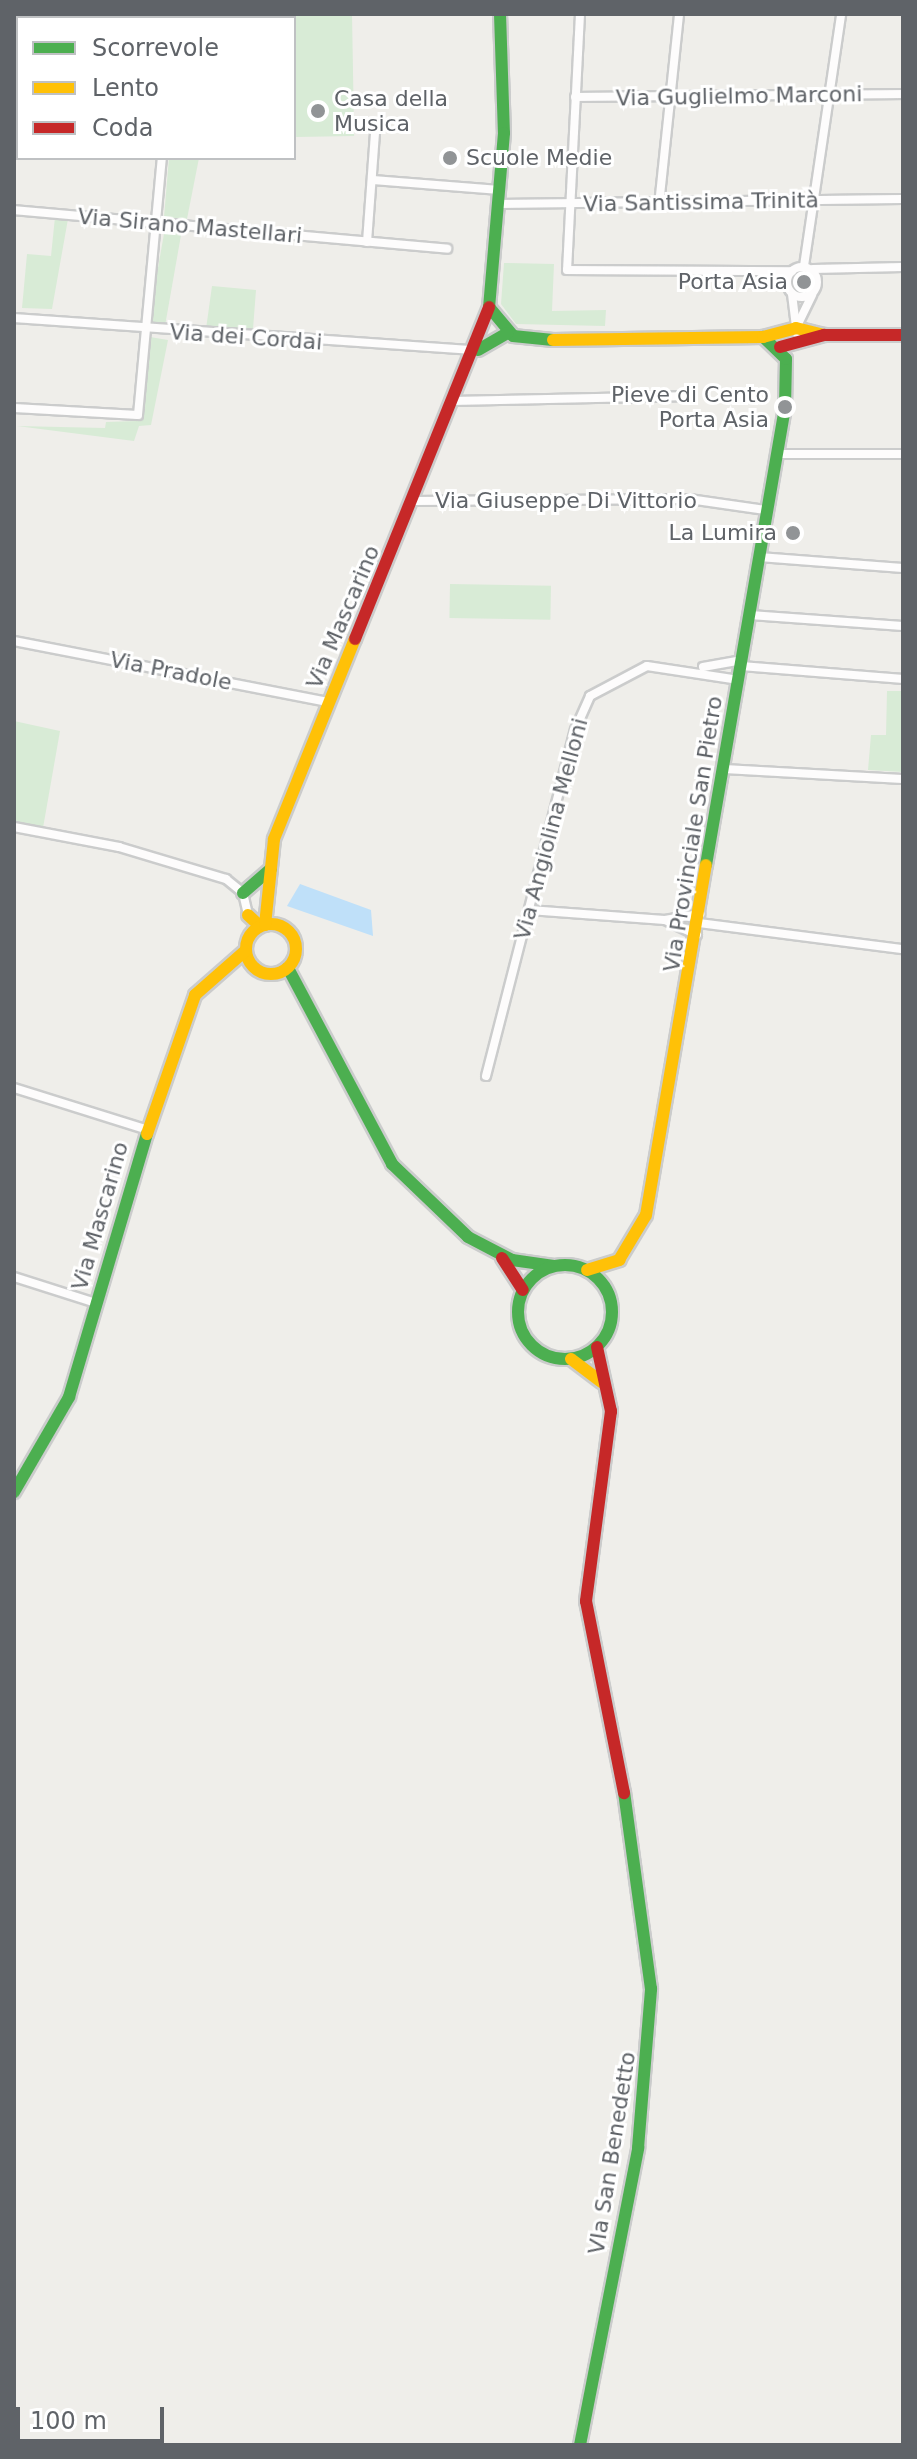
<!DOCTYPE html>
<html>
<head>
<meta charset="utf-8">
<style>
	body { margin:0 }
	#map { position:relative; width:917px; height:2459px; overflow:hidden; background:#efeeea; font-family:"DejaVu Sans",sans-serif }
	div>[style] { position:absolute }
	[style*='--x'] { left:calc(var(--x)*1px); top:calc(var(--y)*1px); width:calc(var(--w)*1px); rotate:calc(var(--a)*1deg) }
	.green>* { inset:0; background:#d8ebd6; transform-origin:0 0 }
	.water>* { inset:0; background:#bfe0f9 }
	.roads { filter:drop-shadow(2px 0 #cbcccc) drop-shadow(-2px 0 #cbcccc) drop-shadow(0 2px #cbcccc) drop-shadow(0 -2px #cbcccc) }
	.street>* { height:8px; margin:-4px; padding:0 4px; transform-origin:4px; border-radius:4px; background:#fdfcfc }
	.street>.ring { margin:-4px; padding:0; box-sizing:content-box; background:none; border:8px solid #fdfcfc; border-radius:50% }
	.fast>* { height:12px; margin:-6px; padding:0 6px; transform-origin:6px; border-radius:6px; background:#4caf50 }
	.fast>.ring { margin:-6px; padding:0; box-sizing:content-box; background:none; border:12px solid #4caf50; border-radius:50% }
	.slow>* { height:12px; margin:-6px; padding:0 6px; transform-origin:6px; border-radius:6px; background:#ffc107 }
	.slow>.ring { margin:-6px; padding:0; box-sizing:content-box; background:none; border:12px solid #ffc107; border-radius:50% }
	.jam>* { height:12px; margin:-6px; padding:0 6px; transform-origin:6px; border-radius:6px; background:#c62828 }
	.dots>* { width:22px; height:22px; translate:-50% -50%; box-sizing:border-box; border:4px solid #fff; border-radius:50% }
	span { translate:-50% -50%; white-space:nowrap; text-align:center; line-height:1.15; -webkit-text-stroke:6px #fff; paint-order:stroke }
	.street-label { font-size:22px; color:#5f6368 }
	.poi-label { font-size:22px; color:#5f6368 }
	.left { translate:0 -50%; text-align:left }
	.right { translate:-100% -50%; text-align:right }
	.frame { position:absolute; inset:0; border:16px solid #5f6368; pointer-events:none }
	.legend { position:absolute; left:16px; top:16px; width:280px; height:144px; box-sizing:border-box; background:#fff; border:2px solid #bfc1c3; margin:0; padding:10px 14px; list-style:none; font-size:24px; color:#5f6368 }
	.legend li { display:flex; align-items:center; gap:16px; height:40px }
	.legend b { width:40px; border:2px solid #bfc1c3 }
	.scale { position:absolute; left:16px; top:2407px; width:148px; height:36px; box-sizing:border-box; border:4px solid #5f6368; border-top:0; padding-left:10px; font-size:24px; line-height:28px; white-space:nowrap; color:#5f6368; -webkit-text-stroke:6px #fff; paint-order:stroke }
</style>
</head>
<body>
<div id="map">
	<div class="green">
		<div style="left:352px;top:14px;width:122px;height:58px;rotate:89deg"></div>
		<div style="clip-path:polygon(169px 158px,199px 158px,187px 219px,164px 217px)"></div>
		<div style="clip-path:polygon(55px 217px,68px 219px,52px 309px,22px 308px,27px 254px,51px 256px)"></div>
		<div style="left:165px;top:228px;width:17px;height:96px;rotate:10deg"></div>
		<div style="clip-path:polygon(504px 263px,554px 264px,552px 311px,606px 310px,605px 326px,516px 324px,501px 304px)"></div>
		<div style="clip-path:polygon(212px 286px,256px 290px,253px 329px,206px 329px)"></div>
		<div style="clip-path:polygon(150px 337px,168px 340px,151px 425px,139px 426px,134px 441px,17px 426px,105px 428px,106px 422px,136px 421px,144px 410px)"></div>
		<div style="left:450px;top:584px;width:101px;height:34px;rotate:1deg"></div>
		<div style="clip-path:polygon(887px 691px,903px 691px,903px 772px,868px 770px,871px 735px,886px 735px)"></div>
		<div style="clip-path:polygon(14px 721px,60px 731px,43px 828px,14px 823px)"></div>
	</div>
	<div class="water">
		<div style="clip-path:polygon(300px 884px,371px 910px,373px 936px,287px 906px)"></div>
	</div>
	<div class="roads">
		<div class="street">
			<div style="--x:580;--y:14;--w:256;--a:92.9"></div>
			<div style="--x:567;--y:270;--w:225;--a:0.3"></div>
			<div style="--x:575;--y:97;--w:328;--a:-0.5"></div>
			<div style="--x:14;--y:121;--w:4;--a:0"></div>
			<div style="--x:373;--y:180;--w:127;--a:4.5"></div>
			<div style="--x:498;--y:204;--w:405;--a:-0.7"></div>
			<div style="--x:659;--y:205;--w:192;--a:-84"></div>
			<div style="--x:14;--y:210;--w:435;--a:5.1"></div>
			<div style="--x:367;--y:242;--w:109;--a:-85.8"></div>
			<div style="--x:804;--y:266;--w:255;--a:-81.6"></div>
			<div class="ring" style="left:787px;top:267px;width:22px;height:22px"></div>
			<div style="--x:813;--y:269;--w:90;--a:-1.3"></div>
			<div style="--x:792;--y:294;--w:39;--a:83"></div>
			<div style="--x:14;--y:318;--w:460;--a:4"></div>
			<div style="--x:796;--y:328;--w:37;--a:-64"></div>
			<div style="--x:456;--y:401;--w:232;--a:-1.2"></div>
			<div style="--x:14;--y:408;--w:124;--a:3.2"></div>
			<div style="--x:138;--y:415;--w:258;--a:-84.7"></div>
			<div style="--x:777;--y:454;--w:126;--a:0"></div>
			<div style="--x:414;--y:501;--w:275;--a:-0.4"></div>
			<div style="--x:689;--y:499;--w:77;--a:8.2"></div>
			<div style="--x:759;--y:557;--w:144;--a:4.4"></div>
			<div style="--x:750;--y:615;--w:153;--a:4.1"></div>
			<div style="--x:14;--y:641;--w:321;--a:11"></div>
			<div style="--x:741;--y:666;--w:163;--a:4.6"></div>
			<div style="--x:703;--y:667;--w:40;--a:-10"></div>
			<div style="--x:724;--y:769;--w:179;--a:3.2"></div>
			<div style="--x:14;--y:827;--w:107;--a:10.8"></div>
			<div style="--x:119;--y:847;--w:112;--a:16.7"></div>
			<div style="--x:226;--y:879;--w:22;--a:39"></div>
			<div style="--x:243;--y:893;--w:23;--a:77"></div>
			<div style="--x:529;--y:910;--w:136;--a:4.2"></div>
			<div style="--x:699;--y:923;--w:206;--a:7.3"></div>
			<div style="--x:697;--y:935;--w:35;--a:-155"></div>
			<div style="--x:665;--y:920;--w:36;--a:-10"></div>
			<div style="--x:486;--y:1076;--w:357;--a:-75.6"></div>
			<div style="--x:575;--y:730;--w:37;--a:-66"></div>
			<div style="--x:590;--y:696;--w:64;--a:-27.8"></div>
			<div style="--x:647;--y:666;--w:93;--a:8.7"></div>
			<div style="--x:14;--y:1088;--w:137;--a:17.4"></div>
			<div style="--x:14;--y:1277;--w:86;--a:17.6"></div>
		</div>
		<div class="fast">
			<div style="--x:500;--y:14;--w:119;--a:88.1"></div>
			<div style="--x:504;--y:133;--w:175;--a:94.9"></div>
			<div style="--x:489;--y:307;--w:38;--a:50"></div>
			<div style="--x:513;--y:336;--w:40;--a:5.7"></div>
			<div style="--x:478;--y:350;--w:34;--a:-30"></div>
			<div style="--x:706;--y:865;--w:465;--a:-80.2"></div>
			<div style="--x:785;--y:407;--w:48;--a:-88.8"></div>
			<div style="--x:786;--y:359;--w:32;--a:-136"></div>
			<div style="--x:243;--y:893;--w:37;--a:-41"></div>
			<div style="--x:288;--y:968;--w:222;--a:62"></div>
			<div style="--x:392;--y:1164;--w:105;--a:43.8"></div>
			<div style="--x:468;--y:1237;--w:50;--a:27.6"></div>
			<div style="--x:512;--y:1260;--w:42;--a:8.1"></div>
			<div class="ring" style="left:518px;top:1265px;width:82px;height:82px"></div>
			<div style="--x:14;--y:1492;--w:110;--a:-59.9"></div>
			<div style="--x:69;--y:1397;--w:274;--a:-73.5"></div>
			<div style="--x:580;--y:2445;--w:303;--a:-78.9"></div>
			<div style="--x:638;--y:2148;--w:160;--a:-85.3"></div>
			<div style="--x:651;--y:1989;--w:198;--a:-97.8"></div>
		</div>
		<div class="slow">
			<div style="--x:553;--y:340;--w:210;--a:-0.8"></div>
			<div style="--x:763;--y:337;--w:34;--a:-15"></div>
			<div style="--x:796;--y:328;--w:29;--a:14"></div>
			<div style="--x:248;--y:915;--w:16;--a:43"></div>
			<div class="ring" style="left:246px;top:924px;width:38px;height:38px"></div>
			<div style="--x:265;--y:925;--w:86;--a:-84"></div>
			<div style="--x:274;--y:839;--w:216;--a:-68"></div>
			<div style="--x:147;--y:1134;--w:147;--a:-70.9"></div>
			<div style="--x:195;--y:995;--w:67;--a:-41.3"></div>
			<div style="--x:587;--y:1270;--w:34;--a:-17"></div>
			<div style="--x:619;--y:1260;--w:52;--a:-59"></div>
			<div style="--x:646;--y:1215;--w:355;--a:-80.3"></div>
			<div style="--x:571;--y:1359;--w:38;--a:37"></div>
		</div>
		<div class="jam">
			<div style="--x:780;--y:347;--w:46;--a:-15.3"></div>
			<div style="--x:824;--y:335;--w:79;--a:0"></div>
			<div style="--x:355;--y:639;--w:358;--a:-68"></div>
			<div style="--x:502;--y:1258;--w:38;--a:57"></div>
			<div style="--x:597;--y:1347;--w:66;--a:77.7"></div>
			<div style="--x:611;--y:1411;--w:192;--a:97.5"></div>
			<div style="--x:586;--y:1601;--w:196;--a:78.8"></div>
		</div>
	</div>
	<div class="dots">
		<div style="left:318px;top:111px;background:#919496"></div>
		<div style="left:450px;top:158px;background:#919496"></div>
		<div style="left:804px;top:282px;background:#919496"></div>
		<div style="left:785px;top:407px;background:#919496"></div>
		<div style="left:793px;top:533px;background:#919496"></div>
	</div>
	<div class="street-label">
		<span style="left:739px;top:96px;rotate:-1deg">Via Guglielmo Marconi</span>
		<span style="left:701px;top:202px;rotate:-1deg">Via Santissima Trinità</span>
		<span style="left:190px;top:226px;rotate:5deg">Via Sirano Mastellari</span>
		<span style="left:246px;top:337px;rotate:4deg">Via dei Cordai</span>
		<span style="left:566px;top:501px">Via Giuseppe Di Vittorio</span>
		<span style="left:343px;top:617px;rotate:-67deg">Via Mascarino</span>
		<span style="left:171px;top:671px;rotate:11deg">Via Pradole</span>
		<span style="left:551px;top:829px;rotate:-75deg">Via Angiolina Melloni</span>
		<span style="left:693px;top:834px;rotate:-81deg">Via Provinciale San Pietro</span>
		<span style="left:100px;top:1216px;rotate:-74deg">Via Mascarino</span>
		<span style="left:612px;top:2153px;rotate:-81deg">VIa San Benedetto</span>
	</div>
	<div class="poi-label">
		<span class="left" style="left:334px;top:111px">Casa della<br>Musica</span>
		<span class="left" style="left:466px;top:158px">Scuole Medie</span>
		<span class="right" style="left:788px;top:282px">Porta Asia</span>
		<span class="right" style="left:769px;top:407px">Pieve di Cento<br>Porta Asia</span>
		<span class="right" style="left:777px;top:533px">La Lumira</span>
	</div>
	<div class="frame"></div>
	<ul class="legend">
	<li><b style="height:10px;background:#4caf50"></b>Scorrevole</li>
	<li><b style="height:10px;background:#ffc107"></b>Lento</li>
	<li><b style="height:10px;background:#c62828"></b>Coda</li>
	</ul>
	<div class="scale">100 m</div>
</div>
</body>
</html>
